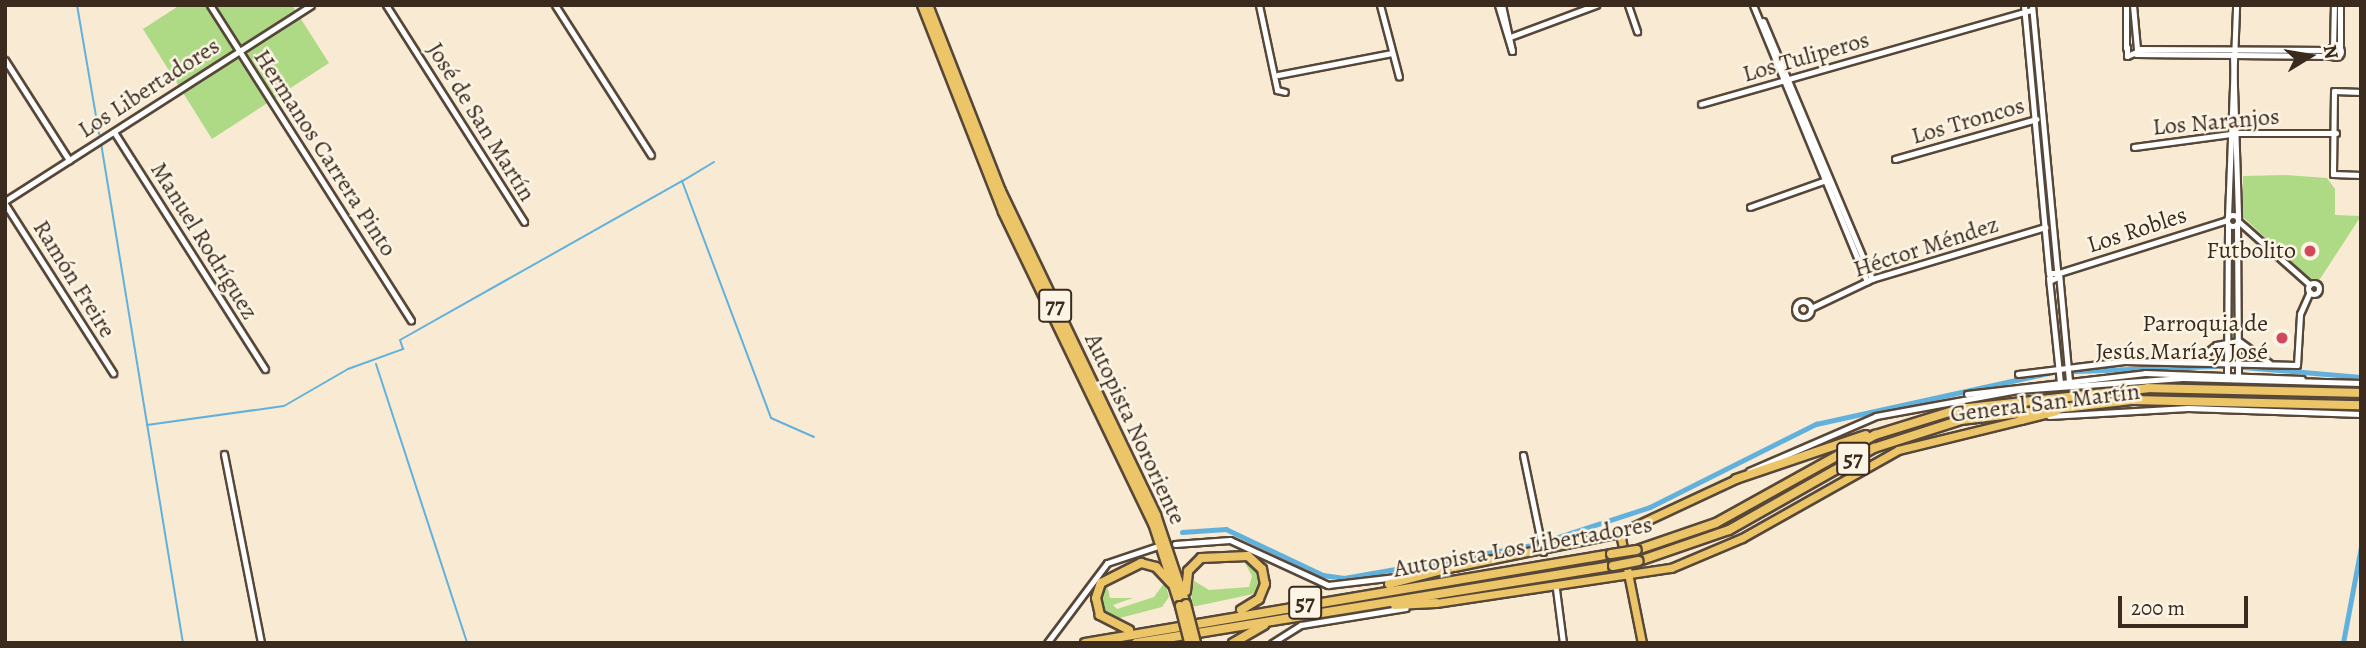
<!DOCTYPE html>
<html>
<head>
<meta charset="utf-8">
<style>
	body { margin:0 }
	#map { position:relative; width:2366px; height:648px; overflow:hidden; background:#f8ead3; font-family:Alegreya,serif }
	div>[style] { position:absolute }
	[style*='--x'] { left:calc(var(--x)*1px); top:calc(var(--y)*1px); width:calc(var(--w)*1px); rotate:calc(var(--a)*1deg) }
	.green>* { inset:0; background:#aeda86 }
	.stream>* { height:2px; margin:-1px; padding:0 1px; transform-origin:1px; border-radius:1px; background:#62b1dc }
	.canal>* { height:4.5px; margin:-2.25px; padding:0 2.25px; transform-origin:2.25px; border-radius:2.25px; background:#62b1dc }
	.roads { filter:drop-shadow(2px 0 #574739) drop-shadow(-2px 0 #574739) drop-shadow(0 2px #574739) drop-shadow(0 -2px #574739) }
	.minor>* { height:5px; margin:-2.5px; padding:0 2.5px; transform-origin:2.5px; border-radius:2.5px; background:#fff }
	.minor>.ring { margin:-2.5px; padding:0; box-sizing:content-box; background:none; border:5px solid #fff; border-radius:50% }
	.major>* { height:7px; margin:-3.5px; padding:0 3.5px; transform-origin:3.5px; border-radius:3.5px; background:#edc569 }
	.highway>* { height:8px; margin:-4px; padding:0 4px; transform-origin:4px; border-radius:4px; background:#edc569 }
	.bridges { filter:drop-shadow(2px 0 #574739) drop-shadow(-2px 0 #574739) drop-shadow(0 2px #574739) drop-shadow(0 -2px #574739) }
	.highway-bridge>* { height:8px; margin:-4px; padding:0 4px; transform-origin:4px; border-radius:4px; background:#edc569 }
	.dots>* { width:19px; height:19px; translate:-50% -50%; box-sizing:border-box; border:4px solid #fcf5e5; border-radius:50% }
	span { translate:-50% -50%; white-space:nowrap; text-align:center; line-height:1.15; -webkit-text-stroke:5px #fcf5e5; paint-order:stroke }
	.shield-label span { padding:2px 5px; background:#fcf5e5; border:2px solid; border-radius:5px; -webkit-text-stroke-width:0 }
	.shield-label { font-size:23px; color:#3b2a1e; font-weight:700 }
	.street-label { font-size:24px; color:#3b2a1e }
	.poi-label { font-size:24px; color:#3b2a1e }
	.right { translate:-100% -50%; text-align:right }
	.frame { position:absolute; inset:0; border:7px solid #3b2a1e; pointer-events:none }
	.north { position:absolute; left:2275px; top:21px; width:70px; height:70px; -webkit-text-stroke:5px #fcf5e5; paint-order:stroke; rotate:79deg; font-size:19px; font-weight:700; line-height:28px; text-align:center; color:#3b2a1e }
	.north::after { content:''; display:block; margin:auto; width:24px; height:32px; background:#3b2a1e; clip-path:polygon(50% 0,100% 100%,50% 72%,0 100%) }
	.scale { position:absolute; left:2118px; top:596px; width:130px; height:32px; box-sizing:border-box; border:4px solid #3b2a1e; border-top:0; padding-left:9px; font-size:21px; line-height:24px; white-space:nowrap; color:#3b2a1e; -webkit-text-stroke:5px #fcf5e5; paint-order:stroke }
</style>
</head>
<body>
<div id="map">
	<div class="green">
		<div style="clip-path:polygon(180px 5px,292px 5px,329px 63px,212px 139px,143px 29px)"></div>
		<div style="clip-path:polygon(2285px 175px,2327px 178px,2335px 189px,2335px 215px,2361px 216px,2320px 279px,2311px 280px,2243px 217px,2243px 176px)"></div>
		<div style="clip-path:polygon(2234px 229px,2235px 340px,2232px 340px,2230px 230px)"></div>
		<div style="clip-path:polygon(1244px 561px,1260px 572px,1258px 593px,1192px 607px,1191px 579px,1209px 590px,1249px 587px,1252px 576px)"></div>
		<div style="clip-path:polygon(1165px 582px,1169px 597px,1162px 607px,1112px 620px,1104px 616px,1099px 601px,1107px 585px,1110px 598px,1133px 598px,1113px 605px,1117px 609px,1154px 597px)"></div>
	</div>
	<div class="stream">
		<div style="--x:77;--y:5;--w:131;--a:80.3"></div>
		<div style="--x:101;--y:143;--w:507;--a:80.69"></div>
		<div style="--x:714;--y:162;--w:37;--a:149"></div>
		<div style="--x:682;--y:181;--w:253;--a:69.4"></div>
		<div style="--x:771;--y:418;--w:47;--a:23.8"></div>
		<div style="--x:376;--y:364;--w:293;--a:71.9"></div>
		<div style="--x:147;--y:425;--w:138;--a:-7.9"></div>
		<div style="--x:284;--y:406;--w:74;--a:-30"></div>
		<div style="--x:348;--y:369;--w:59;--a:-20"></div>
		<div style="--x:403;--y:349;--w:9;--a:-108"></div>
		<div style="--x:400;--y:340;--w:324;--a:-29.4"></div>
	</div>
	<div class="canal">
		<div style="--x:2243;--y:367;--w:118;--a:4.8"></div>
		<div style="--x:2075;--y:371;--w:140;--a:-2"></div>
		<div style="--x:1182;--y:532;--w:44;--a:-3.9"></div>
		<div style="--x:1226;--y:529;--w:107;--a:25.4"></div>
		<div style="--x:1323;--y:575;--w:21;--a:8"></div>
		<div style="--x:1344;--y:578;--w:193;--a:-9.9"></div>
		<div style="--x:1534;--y:545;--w:122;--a:-18.1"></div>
		<div style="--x:1650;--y:507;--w:186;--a:-26.6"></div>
		<div style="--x:1816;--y:424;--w:243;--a:-12.4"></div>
		<div style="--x:2343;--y:643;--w:98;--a:-79.4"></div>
	</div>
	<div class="roads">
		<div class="minor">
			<div style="--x:210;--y:5;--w:374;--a:57.5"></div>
			<div style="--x:386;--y:5;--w:257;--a:57.5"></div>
			<div style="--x:555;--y:5;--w:178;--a:57.4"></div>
			<div style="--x:1259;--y:5;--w:87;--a:78"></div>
			<div style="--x:1277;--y:90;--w:8;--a:14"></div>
			<div style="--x:1380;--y:5;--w:74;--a:75.2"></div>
			<div style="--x:1498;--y:5;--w:48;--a:73.1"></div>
			<div style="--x:1512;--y:51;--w:47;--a:-102.3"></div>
			<div style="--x:1628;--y:5;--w:28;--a:71"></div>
			<div style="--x:1753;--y:5;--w:299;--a:67.6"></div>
			<div style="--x:2024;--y:5;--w:269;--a:84.7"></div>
			<div style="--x:2032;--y:5;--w:267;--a:84.6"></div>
			<div style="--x:2133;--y:5;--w:44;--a:84.8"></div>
			<div style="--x:2137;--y:49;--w:195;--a:0.3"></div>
			<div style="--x:1763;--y:21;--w:280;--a:67.1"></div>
			<div style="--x:1510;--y:37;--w:92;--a:-20.4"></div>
			<div class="ring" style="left:2330.5px;top:46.5px;width:6px;height:6px"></div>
			<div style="--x:2127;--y:47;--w:9;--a:90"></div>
			<div style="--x:2127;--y:56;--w:10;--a:-24"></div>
			<div style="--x:2126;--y:48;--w:43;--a:-90"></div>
			<div style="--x:2333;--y:48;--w:43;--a:-88.7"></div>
			<div style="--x:2340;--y:48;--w:43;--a:-90"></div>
			<div style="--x:2136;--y:54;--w:197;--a:0.6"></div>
			<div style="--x:2233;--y:55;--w:163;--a:88.2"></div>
			<div style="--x:5;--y:60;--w:119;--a:57.4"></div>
			<div style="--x:1278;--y:75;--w:116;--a:-10.9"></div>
			<div style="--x:2361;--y:92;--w:27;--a:-178"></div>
			<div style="--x:2334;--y:91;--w:83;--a:90.7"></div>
			<div style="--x:2333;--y:174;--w:28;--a:2"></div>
			<div style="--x:1701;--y:104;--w:344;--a:-15.9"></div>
			<div style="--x:114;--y:132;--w:281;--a:57.5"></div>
			<div style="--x:2134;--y:147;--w:105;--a:-7.7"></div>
			<div style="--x:2238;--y:133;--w:98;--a:0"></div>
			<div style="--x:1895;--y:159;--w:147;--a:-15.8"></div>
			<div style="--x:5;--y:201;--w:363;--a:-32.6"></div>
			<div style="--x:5;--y:204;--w:201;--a:57.4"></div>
			<div style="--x:1750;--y:207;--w:81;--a:-19.6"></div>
			<div class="ring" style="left:2227.5px;top:215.5px;width:6px;height:6px"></div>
			<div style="--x:2228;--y:217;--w:212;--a:-87.8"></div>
			<div style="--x:2238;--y:221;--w:96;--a:41.6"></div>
			<div style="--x:2237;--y:224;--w:150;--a:89.6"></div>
			<div style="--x:2059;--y:273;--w:176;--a:-17.5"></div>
			<div style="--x:2058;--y:277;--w:8;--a:157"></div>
			<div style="--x:2051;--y:280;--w:7;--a:-106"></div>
			<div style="--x:2049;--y:273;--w:10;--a:0"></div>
			<div style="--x:2059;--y:273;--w:107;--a:84.7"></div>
			<div style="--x:2049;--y:278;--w:105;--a:84"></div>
			<div class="ring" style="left:2308.5px;top:283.5px;width:6px;height:6px"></div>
			<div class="ring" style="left:1795px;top:301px;width:11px;height:11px"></div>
			<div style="--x:1811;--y:308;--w:68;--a:-25.4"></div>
			<div style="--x:1872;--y:279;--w:181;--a:-16.7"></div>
			<div style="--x:2197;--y:360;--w:24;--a:-38"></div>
			<div style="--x:2216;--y:345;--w:23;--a:-10"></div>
			<div style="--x:2239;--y:341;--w:37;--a:36"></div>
			<div style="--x:2018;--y:374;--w:107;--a:-7"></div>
			<div style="--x:2124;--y:361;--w:173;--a:1.3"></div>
			<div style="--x:2297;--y:365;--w:51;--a:-86.6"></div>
			<div style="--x:2300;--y:314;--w:24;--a:-66"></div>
			<div style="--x:2227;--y:374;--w:150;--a:-89.6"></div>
			<div style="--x:1967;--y:394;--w:179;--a:-6.7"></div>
			<div style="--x:2145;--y:373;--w:157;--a:2.2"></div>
			<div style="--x:2049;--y:416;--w:139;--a:-3.3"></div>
			<div style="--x:2188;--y:408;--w:173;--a:2"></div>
			<div style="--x:224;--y:454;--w:193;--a:78.9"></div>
			<div style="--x:1523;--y:455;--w:99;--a:78.3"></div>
			<div style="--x:1749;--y:471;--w:138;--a:-23.4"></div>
			<div style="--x:1876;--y:416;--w:144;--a:-10.4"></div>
			<div style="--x:2018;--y:390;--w:165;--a:-4.2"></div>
			<div style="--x:2183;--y:378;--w:178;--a:1.6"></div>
			<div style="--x:1175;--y:544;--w:55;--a:-4.2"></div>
			<div style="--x:1230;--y:540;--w:108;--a:24.7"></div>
			<div style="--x:1328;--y:585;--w:85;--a:-6.8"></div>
			<div style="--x:1556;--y:589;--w:54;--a:82.6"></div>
			<div style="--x:1047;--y:643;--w:100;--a:-53.1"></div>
			<div style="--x:1107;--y:563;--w:51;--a:-18.4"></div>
			<div style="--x:1272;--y:643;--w:34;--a:-32"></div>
			<div style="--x:1301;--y:625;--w:106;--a:-9.2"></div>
		</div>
		<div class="major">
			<div style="--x:1620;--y:533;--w:112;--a:78.7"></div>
			<div style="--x:1454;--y:567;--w:169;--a:-11.6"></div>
			<div style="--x:1620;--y:533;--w:128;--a:-25"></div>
			<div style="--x:1436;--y:603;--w:238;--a:-8.5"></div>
			<div style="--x:1671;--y:568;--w:77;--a:-22.9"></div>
			<div style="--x:1742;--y:538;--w:179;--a:-29.4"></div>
			<div style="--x:1898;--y:450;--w:127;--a:-13.7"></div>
		</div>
		<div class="highway">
			<div style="--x:922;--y:5;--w:222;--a:68.6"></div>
			<div style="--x:1003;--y:212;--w:345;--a:64.3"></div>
			<div style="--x:1153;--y:523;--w:87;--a:72"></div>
			<div style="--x:928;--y:5;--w:200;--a:68.6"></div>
			<div style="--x:1001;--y:191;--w:359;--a:64.4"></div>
			<div style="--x:1156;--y:515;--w:94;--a:71.4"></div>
			<div style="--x:2021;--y:420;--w:36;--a:-14"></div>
			<div style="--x:1736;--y:479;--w:137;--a:-18.7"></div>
			<div style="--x:1637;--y:550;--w:83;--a:-18.9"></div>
			<div style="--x:1716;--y:523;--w:182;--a:-29"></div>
			<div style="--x:1875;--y:435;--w:88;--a:-17.2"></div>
			<div style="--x:1959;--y:409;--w:190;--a:-6.3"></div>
			<div style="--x:2148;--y:388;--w:213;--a:1.3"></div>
			<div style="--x:1639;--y:561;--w:95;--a:-19"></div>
			<div style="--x:1729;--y:530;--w:167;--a:-29.5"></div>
			<div style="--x:1874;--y:448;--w:91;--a:-17.8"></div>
			<div style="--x:1961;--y:420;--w:172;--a:-6.7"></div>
			<div style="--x:2132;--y:400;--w:229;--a:1.3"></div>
			<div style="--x:1389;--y:584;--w:67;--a:-14.7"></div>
			<div style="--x:1186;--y:591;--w:20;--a:-84"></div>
			<div style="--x:1188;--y:571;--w:18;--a:-45"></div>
			<div style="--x:1201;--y:558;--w:47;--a:-2.4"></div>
			<div style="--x:1248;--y:556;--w:19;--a:43"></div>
			<div style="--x:1262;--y:569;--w:15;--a:79"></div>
			<div style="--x:1265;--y:584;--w:16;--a:112"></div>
			<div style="--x:1259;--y:599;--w:21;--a:149"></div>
			<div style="--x:1395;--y:605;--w:41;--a:-2.8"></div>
			<div style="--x:1129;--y:630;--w:33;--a:-153"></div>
			<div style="--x:1100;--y:615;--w:17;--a:-103"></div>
			<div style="--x:1096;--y:598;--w:16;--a:-72"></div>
			<div style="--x:1101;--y:583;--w:45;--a:-26.6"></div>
			<div style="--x:1141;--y:563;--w:16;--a:15"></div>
			<div style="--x:1156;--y:567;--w:22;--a:47"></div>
			<div style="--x:1085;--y:643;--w:533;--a:-9.6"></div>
			<div style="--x:1136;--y:643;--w:483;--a:-9.2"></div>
			<div style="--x:1233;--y:643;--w:36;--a:-30"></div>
		</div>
	</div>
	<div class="bridges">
		<div class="highway-bridge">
			<div style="--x:1611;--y:554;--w:26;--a:-9"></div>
			<div style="--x:1613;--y:566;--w:26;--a:-11"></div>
			<div style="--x:1186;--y:604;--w:40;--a:75.6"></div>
			<div style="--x:1180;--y:606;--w:38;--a:76"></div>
		</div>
	</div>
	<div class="dots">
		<div style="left:2310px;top:251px;background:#d1495b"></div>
		<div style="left:2282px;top:338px;background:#d1495b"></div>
	</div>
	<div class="shield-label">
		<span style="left:1055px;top:306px">77</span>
		<span style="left:1853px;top:459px">57</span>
		<span style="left:1305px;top:603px">57</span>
	</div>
	<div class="street-label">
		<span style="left:1806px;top:57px;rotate:-16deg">Los Tuliperos</span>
		<span style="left:149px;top:88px;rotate:-33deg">Los Libertadores</span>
		<span style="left:1968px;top:121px;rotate:-16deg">Los Troncos</span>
		<span style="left:481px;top:122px;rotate:58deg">José de San Martín</span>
		<span style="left:2216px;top:122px;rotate:-5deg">Los Naranjos</span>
		<span style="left:325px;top:153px;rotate:57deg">Hermanos Carrera Pinto</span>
		<span style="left:2137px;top:230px;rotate:-18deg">Los Robles</span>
		<span style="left:204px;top:241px;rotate:58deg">Manuel Rodríguez</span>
		<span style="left:1926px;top:247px;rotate:-18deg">Héctor Méndez</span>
		<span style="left:74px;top:279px;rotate:58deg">Ramón Freire</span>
		<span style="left:2045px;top:403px;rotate:-7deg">General San Martín</span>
		<span style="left:1135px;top:429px;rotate:65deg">Autopista Nororiente</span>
		<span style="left:1523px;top:547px;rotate:-10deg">Autopista Los Libertadores</span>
	</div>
	<div class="poi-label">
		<span class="right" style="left:2296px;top:251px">Futbolito</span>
		<span class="right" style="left:2268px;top:338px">Parroquia de<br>Jesús María y José</span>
	</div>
	<div class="frame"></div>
	<div class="north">N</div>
	<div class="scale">200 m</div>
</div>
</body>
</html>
